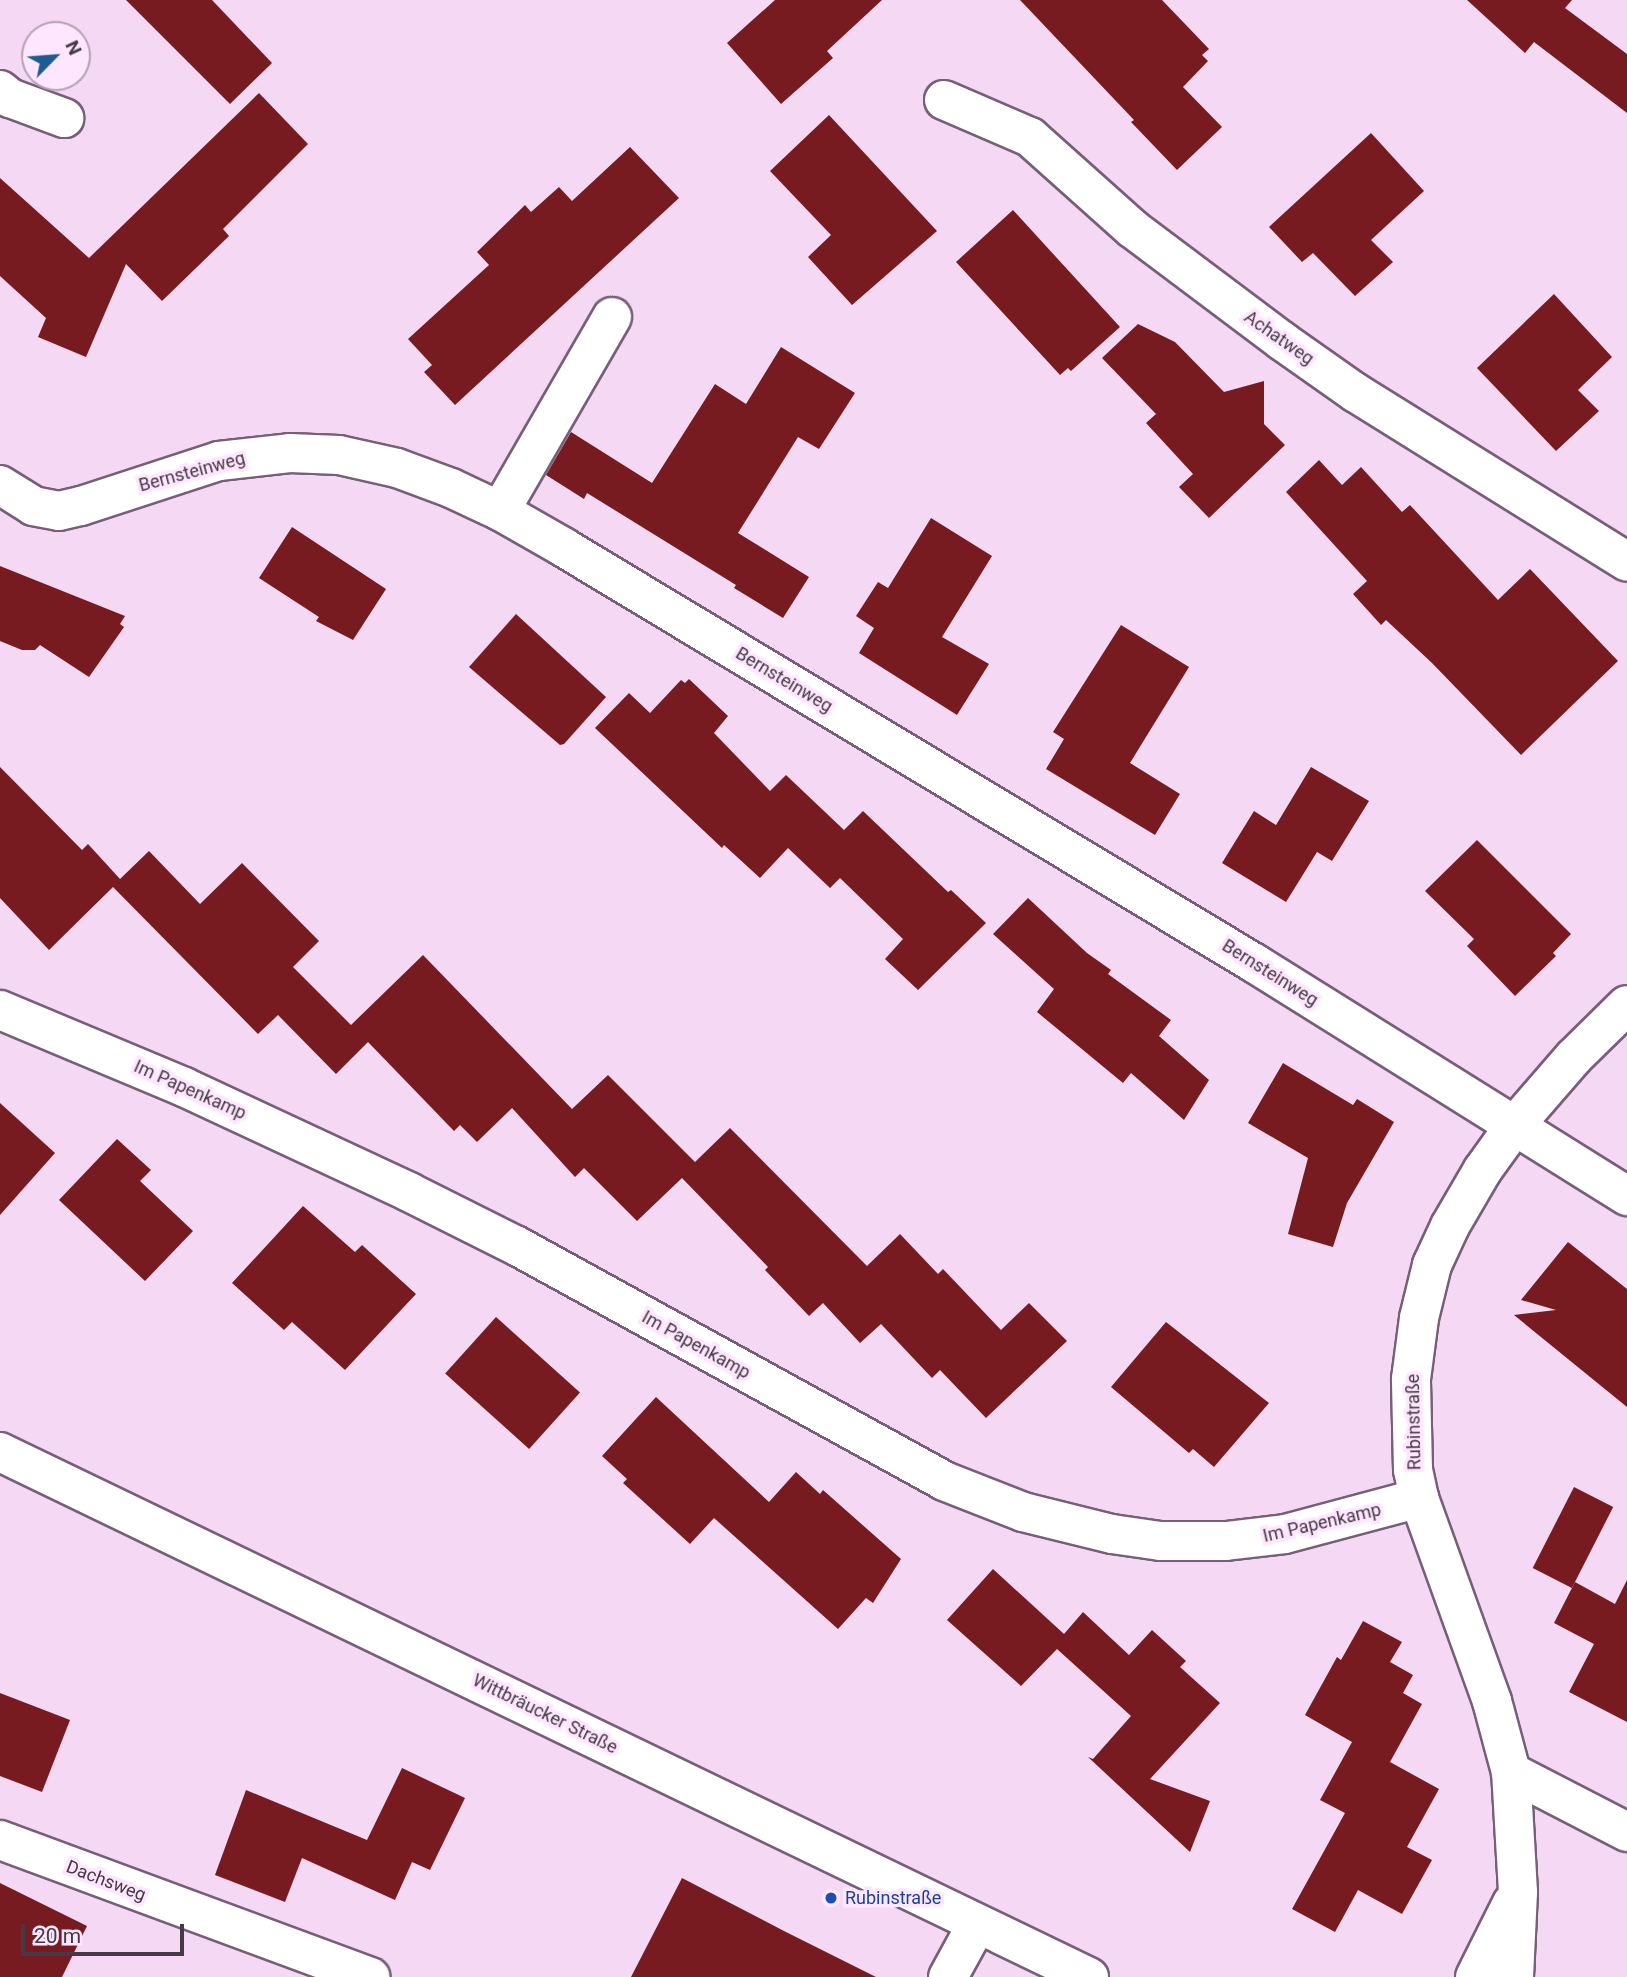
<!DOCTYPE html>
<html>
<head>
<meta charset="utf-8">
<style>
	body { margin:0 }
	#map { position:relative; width:1627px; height:1977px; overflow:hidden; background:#f5d8f4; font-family:Roboto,sans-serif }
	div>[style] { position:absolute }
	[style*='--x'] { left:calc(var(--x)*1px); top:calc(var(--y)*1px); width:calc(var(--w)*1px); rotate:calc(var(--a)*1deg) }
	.building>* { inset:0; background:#781b20; transform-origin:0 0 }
	.roads { filter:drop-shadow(2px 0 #775f77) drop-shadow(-2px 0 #775f77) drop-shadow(0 2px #775f77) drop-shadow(0 -2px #775f77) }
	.minor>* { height:38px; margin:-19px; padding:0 19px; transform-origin:19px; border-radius:19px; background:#fff }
	.major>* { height:38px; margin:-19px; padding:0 19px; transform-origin:19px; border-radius:19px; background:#fff }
	.dots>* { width:19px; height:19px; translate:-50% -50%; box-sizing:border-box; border:4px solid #fee7fe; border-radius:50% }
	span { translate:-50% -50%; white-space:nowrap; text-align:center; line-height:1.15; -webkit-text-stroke:7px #fee7fe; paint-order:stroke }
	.street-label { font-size:18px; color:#443944 }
	.transit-label { font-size:18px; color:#164399 }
	.left { translate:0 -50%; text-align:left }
	.north { position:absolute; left:21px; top:21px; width:70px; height:70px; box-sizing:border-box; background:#fee7fe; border:2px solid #b4a1b4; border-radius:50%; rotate:65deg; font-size:19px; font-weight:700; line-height:28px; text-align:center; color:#443944 }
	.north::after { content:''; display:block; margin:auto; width:24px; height:32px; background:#1d5c92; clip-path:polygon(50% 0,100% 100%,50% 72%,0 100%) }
	.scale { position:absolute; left:21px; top:1924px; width:163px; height:32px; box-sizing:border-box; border:4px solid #443944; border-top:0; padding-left:9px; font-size:21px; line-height:24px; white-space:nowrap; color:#443944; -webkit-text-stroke:5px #fee7fe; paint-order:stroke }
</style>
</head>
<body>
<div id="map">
	<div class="building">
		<div style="clip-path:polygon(126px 0,212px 0,272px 63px,230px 104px)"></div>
		<div style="clip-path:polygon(775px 0,882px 0,827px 51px,833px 58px,781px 104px,727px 43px)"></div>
		<div style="clip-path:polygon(1020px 0,1162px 0,1209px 49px,1202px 55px,1208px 61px,1183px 87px,1222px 127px,1177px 170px,1131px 122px,1134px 120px)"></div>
		<div style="clip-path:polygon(1467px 0,1572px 0,1565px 8px,1627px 54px,1627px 113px,1534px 42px,1525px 53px)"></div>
		<div style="clip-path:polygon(259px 93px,308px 144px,223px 229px,229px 236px,162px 301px,126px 264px,86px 357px,38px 337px,46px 318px,0 276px,0 178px,89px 258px)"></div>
		<div style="clip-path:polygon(829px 115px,937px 231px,852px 305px,808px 257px,831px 235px,770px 171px)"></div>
		<div style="clip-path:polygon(1371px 133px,1424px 191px,1371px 240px,1393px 262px,1355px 296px,1313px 253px,1302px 262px,1269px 227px)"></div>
		<div style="clip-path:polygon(630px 147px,679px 198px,455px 405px,424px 372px,432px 365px,408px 339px,489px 265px,477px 252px,525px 205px,531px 212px,559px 187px,572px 201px)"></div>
		<div style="clip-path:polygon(1013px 210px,1120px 327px,1071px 371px,1068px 368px,1060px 375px,956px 262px)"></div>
		<div style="clip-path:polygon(1554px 294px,1612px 357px,1578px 390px,1599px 411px,1556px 451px,1477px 368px)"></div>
		<div style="clip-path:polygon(1138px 324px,1175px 342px,1224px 392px,1264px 381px,1264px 424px,1285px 445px,1209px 518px,1179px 487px,1193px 474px,1146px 423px,1156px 414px,1102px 358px)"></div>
		<div style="clip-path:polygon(781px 347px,855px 393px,819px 449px,798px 437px,738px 533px,809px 577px,783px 618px,734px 588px,736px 585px,587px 493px,584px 499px,546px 475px,571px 432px,652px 483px,715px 384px,746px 404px)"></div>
		<div style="clip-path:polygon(1319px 460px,1342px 485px,1361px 467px,1402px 512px,1410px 505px,1498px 600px,1530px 569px,1618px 661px,1521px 755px,1432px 663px,1386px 620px,1381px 625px,1353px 594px,1367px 581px,1286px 492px)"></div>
		<div style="clip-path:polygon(931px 518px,992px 556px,942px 637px,989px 664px,957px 715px,859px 653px,874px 628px,856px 616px,878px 582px,888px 588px)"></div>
		<div style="clip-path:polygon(292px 527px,386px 589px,353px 640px,316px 621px,319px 617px,259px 578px)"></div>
		<div style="clip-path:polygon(0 566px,125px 616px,120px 624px,124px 627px,89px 677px,40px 645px,35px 650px,22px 650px,0 641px)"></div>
		<div style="clip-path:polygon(516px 614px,606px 697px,564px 744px,560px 745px,469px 667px)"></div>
		<div style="clip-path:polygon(1121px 625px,1189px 667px,1130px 763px,1180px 794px,1155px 835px,1046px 769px,1064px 739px,1053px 732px)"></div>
		<div style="clip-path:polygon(689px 679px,728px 716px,714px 733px,770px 791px,786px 775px,844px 830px,863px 811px,948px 892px,951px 890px,986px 923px,918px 990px,885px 959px,903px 939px,840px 878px,830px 888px,788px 848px,760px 878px,724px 845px,722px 848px,595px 728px,629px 693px,650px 713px,681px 680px,685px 683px)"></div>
		<div style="clip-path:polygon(0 767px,82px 850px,88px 844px,120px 879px,149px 851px,200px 904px,242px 863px,319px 941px,293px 967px,362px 1036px,351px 1025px,423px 955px,572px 1109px,608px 1075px,695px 1162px,730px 1128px,867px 1266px,900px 1234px,938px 1274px,943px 1269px,1001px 1330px,1029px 1303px,1067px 1341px,986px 1418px,940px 1370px,932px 1378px,881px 1324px,860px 1343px,823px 1303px,809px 1316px,765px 1270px,768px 1267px,682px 1178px,637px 1221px,584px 1168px,575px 1177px,512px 1108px,477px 1142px,460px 1125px,454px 1131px,368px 1042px,336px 1074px,278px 1015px,258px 1034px,113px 887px,49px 950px,0 898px)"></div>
		<div style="clip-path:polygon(1311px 767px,1369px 801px,1332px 861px,1317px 852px,1286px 902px,1222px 863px,1254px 811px,1276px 825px)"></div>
		<div style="clip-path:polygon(1477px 840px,1571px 934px,1553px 953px,1556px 956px,1515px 996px,1467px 946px,1474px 939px,1425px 891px)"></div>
		<div style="clip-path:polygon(1028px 898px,1087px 953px,1111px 970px,1108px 974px,1171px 1020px,1159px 1036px,1209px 1080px,1184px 1120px,1131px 1073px,1123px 1083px,1037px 1012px,1054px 989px,993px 934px)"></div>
		<div style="clip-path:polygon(1283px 1063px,1353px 1105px,1357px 1099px,1394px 1122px,1347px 1203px,1333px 1247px,1288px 1234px,1308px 1158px,1248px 1123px)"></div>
		<div style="clip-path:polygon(0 1103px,55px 1153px,0 1215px)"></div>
		<div style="clip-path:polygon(117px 1139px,151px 1170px,140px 1181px,193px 1231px,145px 1281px,59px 1200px)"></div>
		<div style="clip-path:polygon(303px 1206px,355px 1252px,362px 1245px,416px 1294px,345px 1370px,292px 1322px,284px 1330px,232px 1283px)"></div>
		<div style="clip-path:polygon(1568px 1242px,1627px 1289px,1627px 1407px,1514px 1315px,1556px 1310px,1521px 1300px)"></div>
		<div style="left:496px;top:1317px;width:113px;height:76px;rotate:42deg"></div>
		<div style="clip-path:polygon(1166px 1322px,1269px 1403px,1214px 1467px,1193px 1449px,1189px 1453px,1111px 1387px)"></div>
		<div style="clip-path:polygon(656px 1397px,769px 1502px,796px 1472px,820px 1494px,823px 1490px,901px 1559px,873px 1603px,866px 1598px,838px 1629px,714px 1518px,690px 1544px,623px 1483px,627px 1479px,602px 1456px)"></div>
		<div style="left:1574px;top:1487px;width:44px;height:91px;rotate:27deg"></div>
		<div style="clip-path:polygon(993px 1569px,1064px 1634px,1083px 1612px,1129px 1655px,1152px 1630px,1186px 1661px,1180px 1667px,1220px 1703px,1150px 1779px,1210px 1801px,1190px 1852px,1088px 1757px,1093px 1759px,1131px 1716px,1057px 1649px,1021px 1686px,947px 1620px)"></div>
		<div style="clip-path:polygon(1627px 1580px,1627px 1722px,1569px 1692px,1594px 1644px,1554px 1623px,1575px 1582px,1615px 1604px)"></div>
		<div style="clip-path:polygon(1363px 1621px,1402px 1642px,1390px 1662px,1413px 1675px,1403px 1693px,1422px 1704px,1390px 1762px,1439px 1789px,1407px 1847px,1432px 1860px,1402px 1914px,1358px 1890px,1335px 1932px,1292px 1909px,1345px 1813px,1320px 1800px,1352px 1742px,1305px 1715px,1337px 1657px,1341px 1660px)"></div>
		<div style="clip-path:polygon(0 1693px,70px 1720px,42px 1792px,0 1776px)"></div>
		<div style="clip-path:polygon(402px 1768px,465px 1798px,430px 1870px,412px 1862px,395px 1900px,302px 1858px,285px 1902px,215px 1875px,246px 1790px,367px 1840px)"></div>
		<div style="clip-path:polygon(682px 1878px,784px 1931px,876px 1977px,631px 1977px)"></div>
		<div style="clip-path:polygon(0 1883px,87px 1926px,62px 1977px,0 1977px)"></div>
	</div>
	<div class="roads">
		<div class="minor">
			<div style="--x:0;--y:90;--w:13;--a:39"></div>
			<div style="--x:10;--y:98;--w:58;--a:20.3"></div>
			<div style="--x:944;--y:100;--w:94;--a:23.3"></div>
			<div style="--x:1030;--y:137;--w:138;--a:41.8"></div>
			<div style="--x:1133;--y:229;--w:186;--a:36.9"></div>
			<div style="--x:1282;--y:341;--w:90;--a:35.1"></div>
			<div style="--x:1356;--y:393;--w:319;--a:31.9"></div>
			<div style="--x:0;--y:485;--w:39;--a:32"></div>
			<div style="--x:33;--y:506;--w:26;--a:11"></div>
			<div style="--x:59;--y:511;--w:23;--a:-13"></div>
			<div style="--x:81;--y:506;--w:145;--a:-18.1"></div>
			<div style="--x:219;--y:461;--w:71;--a:-6.4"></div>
			<div style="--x:290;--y:453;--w:49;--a:2.3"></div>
			<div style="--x:339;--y:455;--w:59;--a:12.6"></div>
			<div style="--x:397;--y:468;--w:58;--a:20.3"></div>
			<div style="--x:451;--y:488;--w:54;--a:25.1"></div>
			<div style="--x:500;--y:511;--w:73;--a:29.7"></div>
			<div style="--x:563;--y:547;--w:807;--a:31.05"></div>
			<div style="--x:1254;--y:963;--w:440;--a:32"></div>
			<div style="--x:500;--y:511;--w:224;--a:-60"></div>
			<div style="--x:0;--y:1010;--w:199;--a:22.7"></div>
			<div style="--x:184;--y:1087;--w:248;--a:25"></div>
			<div style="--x:409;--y:1192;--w:121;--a:26.6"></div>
			<div style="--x:517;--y:1246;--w:487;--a:28.8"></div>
			<div style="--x:944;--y:1481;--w:85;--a:21.4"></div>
			<div style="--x:1023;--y:1512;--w:92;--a:13.9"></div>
			<div style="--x:1112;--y:1534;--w:49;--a:8.3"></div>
			<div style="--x:1160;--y:1541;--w:66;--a:0"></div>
			<div style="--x:1226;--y:1541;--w:59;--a:-6.8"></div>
			<div style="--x:1285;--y:1534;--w:139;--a:-15"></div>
			<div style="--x:1511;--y:1772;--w:131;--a:27.3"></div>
			<div style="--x:0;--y:1840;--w:395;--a:20.3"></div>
			<div style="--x:948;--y:1977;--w:60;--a:-61.3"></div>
			<div style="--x:1475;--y:1977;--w:83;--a:-63.4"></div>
			<div style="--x:1514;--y:1977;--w:85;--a:-87.3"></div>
			<div style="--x:1518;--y:1892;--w:120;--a:-93.3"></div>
			<div style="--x:1511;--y:1772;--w:73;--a:-105"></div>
			<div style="--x:1492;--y:1701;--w:216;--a:-109.8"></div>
			<div style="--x:1419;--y:1498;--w:29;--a:-102"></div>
			<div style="--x:1413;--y:1470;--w:91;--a:-91.3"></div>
			<div style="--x:1411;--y:1379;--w:62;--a:-82.5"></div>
			<div style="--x:1419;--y:1318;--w:55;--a:-76.2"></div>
			<div style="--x:1432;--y:1265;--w:43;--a:-65.2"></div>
			<div style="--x:1450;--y:1226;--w:64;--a:-59.8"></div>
			<div style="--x:1482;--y:1171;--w:57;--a:-54.3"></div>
			<div style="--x:1515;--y:1125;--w:90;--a:-49.1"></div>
			<div style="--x:1574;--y:1057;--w:74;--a:-44.5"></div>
		</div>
		<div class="major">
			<div style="--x:0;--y:1452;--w:1209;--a:25.74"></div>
		</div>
	</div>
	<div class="dots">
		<div style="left:831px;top:1898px;background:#1a4fb4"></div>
	</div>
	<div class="street-label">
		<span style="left:1279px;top:338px;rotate:35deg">Achatweg</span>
		<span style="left:192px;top:472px;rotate:-15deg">Bernsteinweg</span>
		<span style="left:784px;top:680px;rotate:31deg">Bernsteinweg</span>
		<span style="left:1270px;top:973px;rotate:32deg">Bernsteinweg</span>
		<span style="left:190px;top:1090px;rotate:24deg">Im Papenkamp</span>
		<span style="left:696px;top:1345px;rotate:29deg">Im Papenkamp</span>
		<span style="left:1414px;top:1422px;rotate:-91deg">Rubinstraße</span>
		<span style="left:1322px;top:1523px;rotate:-13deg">Im Papenkamp</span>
		<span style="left:545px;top:1714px;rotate:26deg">Wittbräucker Straße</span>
		<span style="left:106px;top:1881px;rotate:21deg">Dachsweg</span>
	</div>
	<div class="transit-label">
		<span class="left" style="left:845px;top:1898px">Rubinstraße</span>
	</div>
	<div class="north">N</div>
	<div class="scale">20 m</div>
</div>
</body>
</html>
